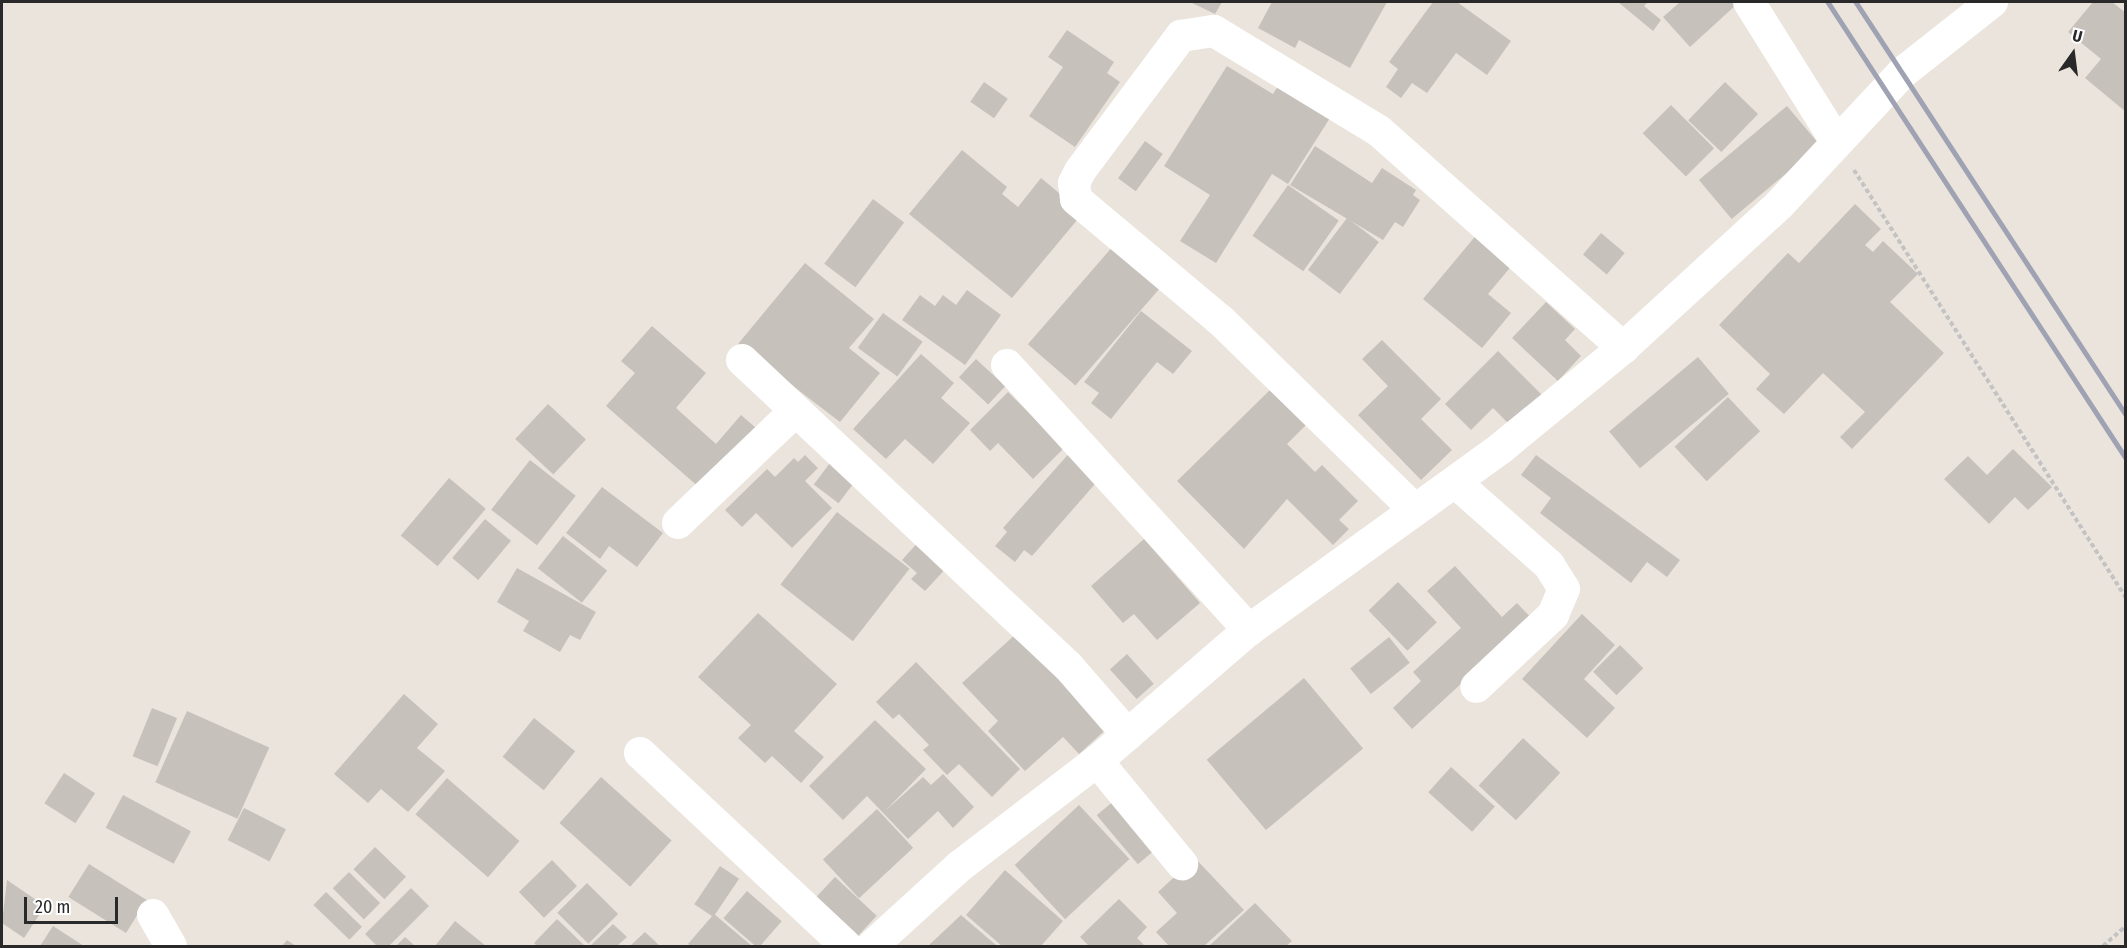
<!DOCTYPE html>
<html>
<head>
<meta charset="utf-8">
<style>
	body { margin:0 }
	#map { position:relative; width:2127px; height:948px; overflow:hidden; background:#ebe4dc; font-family:"Fira Sans Condensed",sans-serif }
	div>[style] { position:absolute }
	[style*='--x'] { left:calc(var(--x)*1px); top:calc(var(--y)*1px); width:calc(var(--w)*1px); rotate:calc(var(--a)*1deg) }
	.building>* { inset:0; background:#c6c1bb; transform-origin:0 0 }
	.path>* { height:4px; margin-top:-2px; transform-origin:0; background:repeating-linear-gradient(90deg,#c3c3c3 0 4.5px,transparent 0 7.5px) }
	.minor>* { height:32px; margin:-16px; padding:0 16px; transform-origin:16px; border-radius:16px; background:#fff }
	.rail>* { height:4.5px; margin:-2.25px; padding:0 2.25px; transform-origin:2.25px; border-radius:2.25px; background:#9fa2b3 }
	span { translate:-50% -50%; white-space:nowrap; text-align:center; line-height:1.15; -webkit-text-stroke:4.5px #fff; paint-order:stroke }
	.frame { position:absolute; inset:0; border:3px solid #292929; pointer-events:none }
	.north { position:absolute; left:2043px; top:24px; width:60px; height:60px; -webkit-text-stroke:4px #fff; paint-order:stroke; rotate:14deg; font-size:16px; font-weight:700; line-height:24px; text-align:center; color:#292929 }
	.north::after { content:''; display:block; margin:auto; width:21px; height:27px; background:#292929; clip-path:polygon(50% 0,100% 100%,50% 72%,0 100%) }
	.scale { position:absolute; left:24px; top:897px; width:94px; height:27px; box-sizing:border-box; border:3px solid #292929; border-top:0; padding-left:8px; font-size:18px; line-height:21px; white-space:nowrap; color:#292929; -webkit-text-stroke:4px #fff; paint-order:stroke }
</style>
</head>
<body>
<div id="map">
	<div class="building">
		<div style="clip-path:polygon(1190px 2px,1222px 2px,1215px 14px)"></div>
		<div style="clip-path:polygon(1272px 2px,1387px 2px,1350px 68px,1299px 40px,1295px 48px,1258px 28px)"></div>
		<div style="clip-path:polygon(1433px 2px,1457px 2px,1511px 41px,1487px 75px,1456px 53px,1427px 93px,1412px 83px,1401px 98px,1386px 87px,1398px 69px,1389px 62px)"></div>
		<div style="clip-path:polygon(1618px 2px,1648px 2px,1644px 6px,1661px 20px,1653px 31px)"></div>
		<div style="clip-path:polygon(1680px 2px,1735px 2px,1737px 4px,1690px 47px,1663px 17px)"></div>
		<div style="clip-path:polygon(2093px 2px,2112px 2px,2126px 13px,2126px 112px,2085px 78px,2101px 59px,2068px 32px)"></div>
		<div style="clip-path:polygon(1067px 30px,1114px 62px,1107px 73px,1120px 82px,1075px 147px,1029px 116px,1063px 67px,1048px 57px)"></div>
		<div style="clip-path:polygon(1227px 66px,1273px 94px,1285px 75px,1337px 107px,1288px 184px,1272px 174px,1216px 263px,1180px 241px,1210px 195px,1164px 166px)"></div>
		<div style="left:984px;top:82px;width:29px;height:24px;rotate:35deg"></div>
		<div style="left:1725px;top:82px;width:46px;height:53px;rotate:44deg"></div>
		<div style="left:1671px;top:105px;width:61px;height:40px;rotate:45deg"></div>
		<div style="left:1787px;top:106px;width:51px;height:115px;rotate:50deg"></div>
		<div style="left:1145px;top:141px;width:22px;height:46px;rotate:36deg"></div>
		<div style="clip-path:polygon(1315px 146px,1372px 183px,1382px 168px,1416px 190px,1413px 195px,1420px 200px,1403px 227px,1395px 222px,1383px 240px,1290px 185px)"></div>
		<div style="clip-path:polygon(962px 150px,1007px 187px,1002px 194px,1018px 207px,1041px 178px,1083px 213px,1012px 298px,909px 214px)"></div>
		<div style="left:1288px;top:185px;width:62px;height:62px;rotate:35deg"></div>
		<div style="left:873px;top:199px;width:39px;height:81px;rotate:37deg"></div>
		<div style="clip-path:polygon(1855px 204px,1881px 229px,1865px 245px,1873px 252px,1883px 241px,1918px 274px,1890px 302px,1944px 353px,1852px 449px,1840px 437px,1865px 412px,1823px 373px,1784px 414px,1756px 389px,1770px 374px,1719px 325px,1788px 253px,1799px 263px)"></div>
		<div style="left:1347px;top:218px;width:40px;height:65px;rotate:37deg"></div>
		<div style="clip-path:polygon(1478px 233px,1514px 263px,1488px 294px,1511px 313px,1482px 348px,1423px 299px)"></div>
		<div style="left:1601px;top:233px;width:31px;height:28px;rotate:40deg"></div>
		<div style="left:1121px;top:237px;width:63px;height:142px;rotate:41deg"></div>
		<div style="clip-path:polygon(805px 263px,874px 319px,849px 348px,880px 373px,840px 422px,738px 344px)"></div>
		<div style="clip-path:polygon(967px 290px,1001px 315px,965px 365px,902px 320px,920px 295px,935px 306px,943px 295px,956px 305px)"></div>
		<div style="clip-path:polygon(1546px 302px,1575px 329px,1565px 340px,1581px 356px,1558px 381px,1512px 338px)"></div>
		<div style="clip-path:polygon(1141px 311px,1192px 351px,1173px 374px,1157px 362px,1111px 419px,1091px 403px,1099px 393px,1084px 382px)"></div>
		<div style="left:883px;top:313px;width:49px;height:43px;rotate:36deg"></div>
		<div style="clip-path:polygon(652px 326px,706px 373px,676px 408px,716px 444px,741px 415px,762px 433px,701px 489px,606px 406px,635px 373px,621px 361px)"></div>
		<div style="clip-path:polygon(1382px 340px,1441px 399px,1421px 419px,1452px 450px,1421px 480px,1358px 415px,1388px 386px,1362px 359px)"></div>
		<div style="clip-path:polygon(1498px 351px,1546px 399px,1515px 430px,1493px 408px,1471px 430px,1445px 404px)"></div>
		<div style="clip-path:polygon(921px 354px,954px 383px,941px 398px,970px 423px,933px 464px,905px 439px,886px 459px,853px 429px)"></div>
		<div style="left:1698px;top:357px;width:48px;height:116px;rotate:50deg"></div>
		<div style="left:976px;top:359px;width:40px;height:25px;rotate:43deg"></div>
		<div style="clip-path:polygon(1271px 389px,1306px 425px,1287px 444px,1315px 472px,1322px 465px,1358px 501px,1339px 520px,1349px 529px,1333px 545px,1287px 499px,1244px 549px,1177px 481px)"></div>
		<div style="clip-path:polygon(1008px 392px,1064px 448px,1033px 479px,998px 443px,990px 451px,970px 430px)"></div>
		<div style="left:1728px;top:397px;width:47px;height:73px;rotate:47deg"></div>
		<div style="left:548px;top:404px;width:52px;height:48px;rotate:43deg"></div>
		<div style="clip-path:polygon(2013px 449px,2052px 487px,2028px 510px,2015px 497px,1989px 524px,1944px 479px,1968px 456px,1987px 475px)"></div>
		<div style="clip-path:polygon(1072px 450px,1102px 476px,1032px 556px,1024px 550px,1015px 562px,995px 546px,1007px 532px,1003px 528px)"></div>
		<div style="clip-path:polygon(805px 455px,818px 468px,805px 481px,832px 508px,792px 548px,756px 513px,742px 527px,725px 510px,767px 469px,775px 477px,794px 458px,798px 462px)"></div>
		<div style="clip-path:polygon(1536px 455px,1680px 560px,1667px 577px,1647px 562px,1631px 583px,1540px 513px,1551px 498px,1521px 475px)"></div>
		<div style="left:530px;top:460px;width:58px;height:63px;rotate:38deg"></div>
		<div style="left:830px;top:463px;width:31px;height:27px;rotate:37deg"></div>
		<div style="left:449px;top:478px;width:48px;height:75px;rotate:40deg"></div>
		<div style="clip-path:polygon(602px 487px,663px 533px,637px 567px,609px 546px,600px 559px,566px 533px)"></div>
		<div style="left:837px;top:512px;width:92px;height:92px;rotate:38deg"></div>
		<div style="left:485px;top:519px;width:34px;height:51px;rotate:40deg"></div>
		<div style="left:563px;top:536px;width:56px;height:41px;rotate:38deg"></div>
		<div style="clip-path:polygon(921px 539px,950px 564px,925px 591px,911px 579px,917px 573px,902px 560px)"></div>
		<div style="clip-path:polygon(1144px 539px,1200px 603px,1157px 640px,1134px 614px,1123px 623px,1091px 586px)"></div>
		<div style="clip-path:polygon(1455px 566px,1502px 617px,1517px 603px,1536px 623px,1514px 635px,1412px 729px,1393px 708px,1421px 681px,1413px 672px,1461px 628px,1427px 591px)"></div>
		<div style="clip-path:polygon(517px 568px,596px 612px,580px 640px,570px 635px,560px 652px,523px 631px,529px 621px,497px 602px)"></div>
		<div style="left:1398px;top:582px;width:56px;height:41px;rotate:46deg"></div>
		<div style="clip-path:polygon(758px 613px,837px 684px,794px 731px,824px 757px,801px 783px,772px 756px,765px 763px,738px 738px,751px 725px,698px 677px)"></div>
		<div style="clip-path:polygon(1582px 614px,1615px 645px,1584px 679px,1615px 708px,1587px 738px,1522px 679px)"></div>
		<div style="clip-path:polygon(1018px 632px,1113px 723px,1079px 754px,1063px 737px,1025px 771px,988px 731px,998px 721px,962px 683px)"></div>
		<div style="left:1389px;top:637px;width:33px;height:50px;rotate:51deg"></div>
		<div style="left:1620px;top:645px;width:33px;height:38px;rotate:45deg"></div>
		<div style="left:1127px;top:654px;width:40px;height:23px;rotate:48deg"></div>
		<div style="clip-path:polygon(916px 662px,1020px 769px,992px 797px,959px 764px,947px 775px,923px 750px,929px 745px,899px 714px,893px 719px,876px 702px)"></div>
		<div style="left:1304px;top:678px;width:92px;height:127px;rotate:50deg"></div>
		<div style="clip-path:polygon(404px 694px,438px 724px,417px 748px,445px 771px,408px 812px,381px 789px,368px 803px,334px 774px)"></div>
		<div style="left:152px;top:708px;width:27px;height:52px;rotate:22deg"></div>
		<div style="left:187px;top:711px;width:90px;height:78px;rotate:24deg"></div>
		<div style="left:534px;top:718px;width:53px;height:50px;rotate:39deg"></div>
		<div style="clip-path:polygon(875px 720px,926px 769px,885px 811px,923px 777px,931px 785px,943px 774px,974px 807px,953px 828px,938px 811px,908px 839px,867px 796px,843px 820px,809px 786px)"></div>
		<div style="left:1523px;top:738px;width:51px;height:65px;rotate:43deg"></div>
		<div style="left:1451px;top:767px;width:59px;height:34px;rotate:42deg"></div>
		<div style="left:64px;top:773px;width:37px;height:36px;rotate:33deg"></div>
		<div style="left:601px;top:777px;width:95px;height:62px;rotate:42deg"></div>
		<div style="left:447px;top:778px;width:96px;height:48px;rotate:41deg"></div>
		<div style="left:1122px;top:794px;width:64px;height:33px;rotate:50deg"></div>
		<div style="left:123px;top:795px;width:77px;height:37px;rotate:28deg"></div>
		<div style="left:1079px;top:805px;width:74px;height:88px;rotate:47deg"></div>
		<div style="left:244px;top:808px;width:47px;height:36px;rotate:27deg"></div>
		<div style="left:877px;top:809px;width:53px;height:74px;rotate:47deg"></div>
		<div style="left:375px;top:847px;width:43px;height:31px;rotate:44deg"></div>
		<div style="clip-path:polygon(1195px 858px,1244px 910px,1204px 946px,1169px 946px,1156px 932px,1177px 913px,1158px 892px)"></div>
		<div style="left:552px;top:860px;width:36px;height:46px;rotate:46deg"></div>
		<div style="left:89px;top:864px;width:68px;height:39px;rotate:32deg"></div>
		<div style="left:720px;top:866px;width:23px;height:46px;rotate:34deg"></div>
		<div style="clip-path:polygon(1005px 870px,1063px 921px,1041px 946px,1002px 946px,966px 915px)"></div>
		<div style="left:349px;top:872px;width:44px;height:23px;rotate:45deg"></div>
		<div style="left:835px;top:877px;width:57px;height:37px;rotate:43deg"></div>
		<div style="clip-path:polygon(7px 880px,45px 906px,24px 938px,2px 923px)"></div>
		<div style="left:587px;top:883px;width:44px;height:42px;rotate:45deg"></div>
		<div style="clip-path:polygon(411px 888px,429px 906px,389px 946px,377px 946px,365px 934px)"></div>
		<div style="left:747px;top:891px;width:46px;height:36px;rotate:41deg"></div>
		<div style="left:326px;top:892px;width:50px;height:18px;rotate:44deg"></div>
		<div style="clip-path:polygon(1119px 899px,1147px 927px,1137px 938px,1145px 946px,1089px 946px,1080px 937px)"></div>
		<div style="clip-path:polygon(1255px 903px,1292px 941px,1286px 946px,1209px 946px)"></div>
		<div style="clip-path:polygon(713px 915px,714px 914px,752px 946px,691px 946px,688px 944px)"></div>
		<div style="clip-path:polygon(961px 915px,997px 946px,928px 946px)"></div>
		<div style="clip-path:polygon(557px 919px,585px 946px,537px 946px,534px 943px)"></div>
		<div style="clip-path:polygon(455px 921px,486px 946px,435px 946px)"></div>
		<div style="clip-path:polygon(613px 924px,627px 937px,617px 946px,590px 946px)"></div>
		<div style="clip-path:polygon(53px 926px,84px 946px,40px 946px)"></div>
		<div style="clip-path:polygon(645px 932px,660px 946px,630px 946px)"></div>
		<div style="clip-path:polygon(405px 937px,415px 946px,396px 946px)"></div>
		<div style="clip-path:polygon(287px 940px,296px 946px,282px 946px)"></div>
	</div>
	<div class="path">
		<div style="--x:1854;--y:170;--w:507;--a:57.56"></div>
		<div style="--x:2103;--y:946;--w:30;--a:-41"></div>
	</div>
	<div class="minor">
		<div style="--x:1749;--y:2;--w:164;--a:58"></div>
		<div style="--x:742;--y:360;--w:447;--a:43.2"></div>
		<div style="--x:1068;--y:666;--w:91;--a:49"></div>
		<div style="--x:1007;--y:365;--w:359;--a:47.6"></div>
		<div style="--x:1455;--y:482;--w:125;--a:41.4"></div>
		<div style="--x:1549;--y:565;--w:28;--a:58"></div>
		<div style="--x:1564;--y:589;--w:28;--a:113"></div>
		<div style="--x:1553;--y:615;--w:105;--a:136.9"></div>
		<div style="--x:1415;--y:510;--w:272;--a:-135.7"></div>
		<div style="--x:1220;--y:320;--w:188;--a:-140"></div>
		<div style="--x:1076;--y:199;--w:16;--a:-97"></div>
		<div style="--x:1074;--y:183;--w:13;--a:-63"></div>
		<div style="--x:1080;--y:171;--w:169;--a:-53.2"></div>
		<div style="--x:1181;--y:36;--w:33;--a:-9"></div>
		<div style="--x:1214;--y:31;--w:193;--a:31.2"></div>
		<div style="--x:1379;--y:131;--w:327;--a:41.6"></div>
		<div style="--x:678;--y:523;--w:162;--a:-43.7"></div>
		<div style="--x:640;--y:753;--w:282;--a:43.1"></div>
		<div style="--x:1097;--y:761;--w:134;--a:50.5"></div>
		<div style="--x:153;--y:915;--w:36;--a:60"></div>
		<div style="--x:872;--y:946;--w:119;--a:-42.3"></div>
		<div style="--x:960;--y:866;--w:173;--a:-37.5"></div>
		<div style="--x:1097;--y:761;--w:201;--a:-40.8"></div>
		<div style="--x:1249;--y:630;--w:311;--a:-35.8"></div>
		<div style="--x:1501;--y:448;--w:158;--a:-39.3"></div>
		<div style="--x:1623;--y:348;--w:212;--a:-42.5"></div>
		<div style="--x:1779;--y:205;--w:180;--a:-47"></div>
		<div style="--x:1902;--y:73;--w:115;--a:-38.3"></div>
	</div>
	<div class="rail">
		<div style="--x:1828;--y:2;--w:545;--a:56.84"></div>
		<div style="--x:1856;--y:2;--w:493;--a:56.8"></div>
	</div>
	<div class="frame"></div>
	<div class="north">U</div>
	<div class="scale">20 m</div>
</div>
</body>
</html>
